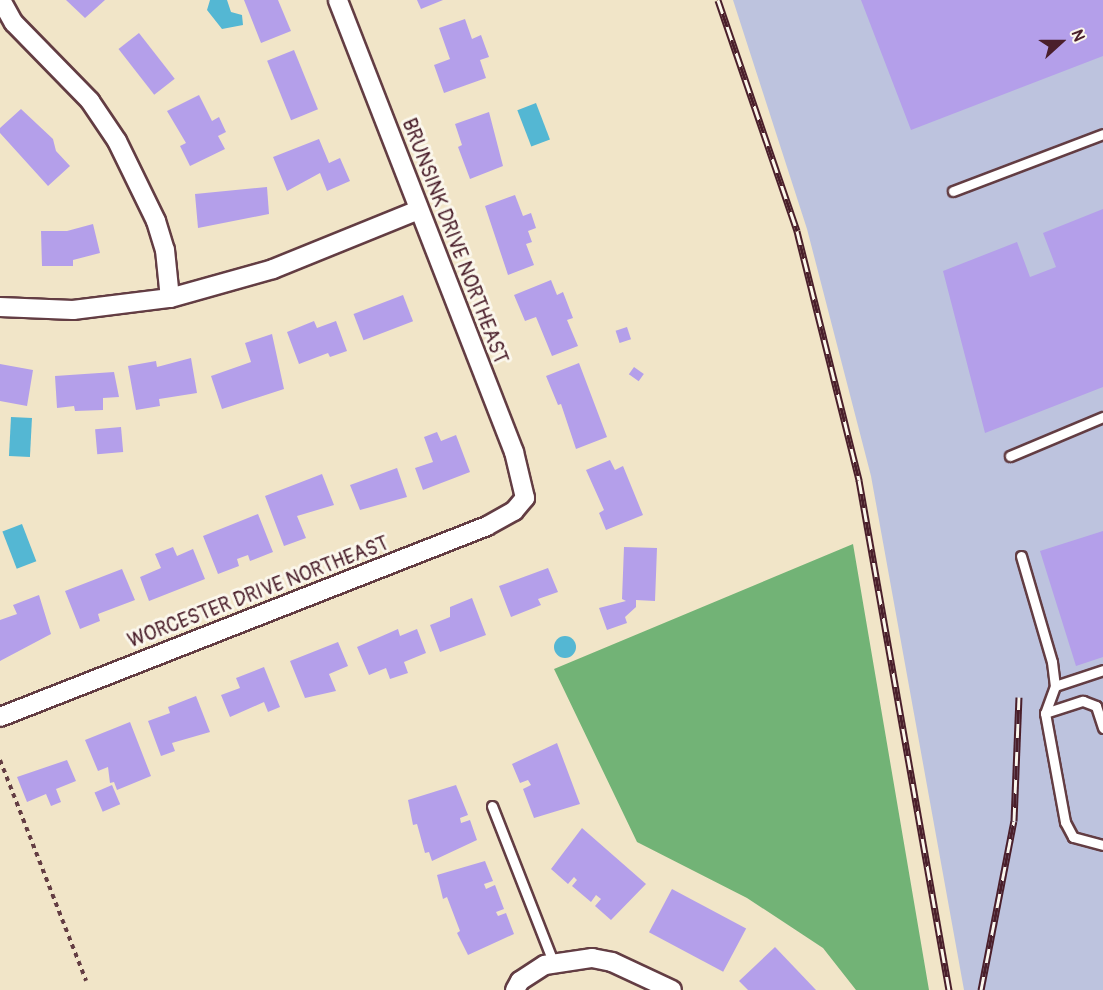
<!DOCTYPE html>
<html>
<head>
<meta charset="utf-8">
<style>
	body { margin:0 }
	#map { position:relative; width:1103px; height:990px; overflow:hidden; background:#f1e5c8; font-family:Pangolin,sans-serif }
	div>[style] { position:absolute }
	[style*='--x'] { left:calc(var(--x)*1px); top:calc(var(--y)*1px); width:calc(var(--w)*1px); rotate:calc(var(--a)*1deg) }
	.industrial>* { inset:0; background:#bdc3de }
	.forest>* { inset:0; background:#72b376 }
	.water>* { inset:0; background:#54b7d3; transform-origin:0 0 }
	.round { border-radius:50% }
	.building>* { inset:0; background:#b49fea; transform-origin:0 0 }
	.path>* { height:4px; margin-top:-2px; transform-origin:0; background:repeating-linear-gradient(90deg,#633d43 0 4.5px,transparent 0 9px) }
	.roads { filter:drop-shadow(2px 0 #633d43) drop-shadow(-2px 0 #633d43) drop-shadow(0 2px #633d43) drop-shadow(0 -2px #633d43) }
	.service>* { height:9px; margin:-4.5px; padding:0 4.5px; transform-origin:4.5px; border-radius:4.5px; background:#fff }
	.minor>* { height:18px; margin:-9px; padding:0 9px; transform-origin:9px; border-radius:9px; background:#fff }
	.rail>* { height:7px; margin-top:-3.5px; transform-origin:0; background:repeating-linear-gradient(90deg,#fbf7ec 0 14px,#4a1f2b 0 28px); box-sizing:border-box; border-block:2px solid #4a1f2b }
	span { translate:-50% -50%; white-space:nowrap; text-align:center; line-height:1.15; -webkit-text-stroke:6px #fbf7ec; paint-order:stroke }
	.street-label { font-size:20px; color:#4a1f2b }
	.north { position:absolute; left:1031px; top:12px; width:60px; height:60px; -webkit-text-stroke:4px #fbf7ec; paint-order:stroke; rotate:69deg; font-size:16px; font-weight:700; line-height:24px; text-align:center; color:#4a1f2b }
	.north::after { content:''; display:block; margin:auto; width:21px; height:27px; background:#4a1f2b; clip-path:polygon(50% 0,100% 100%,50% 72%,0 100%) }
</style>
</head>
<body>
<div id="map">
	<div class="industrial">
		<div style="clip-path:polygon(733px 0,1103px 0,1103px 990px,964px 990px,871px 476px,807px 229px)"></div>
	</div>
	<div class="forest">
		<div style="clip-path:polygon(853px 544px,929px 990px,856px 990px,823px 948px,747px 898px,637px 842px,554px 669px)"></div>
	</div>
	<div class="water">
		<div style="clip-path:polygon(210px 0,227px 0,231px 12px,242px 15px,243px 25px,222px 29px,207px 10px)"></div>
		<div style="left:536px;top:103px;width:39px;height:20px;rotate:69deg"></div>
		<div style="left:11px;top:417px;width:21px;height:39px;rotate:3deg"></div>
		<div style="left:22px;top:524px;width:40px;height:21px;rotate:69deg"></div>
		<div class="round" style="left:554px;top:636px;width:22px;height:22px"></div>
	</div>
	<div class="building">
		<div style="clip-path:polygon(66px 0,105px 0,85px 18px)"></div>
		<div style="clip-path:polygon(244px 0,278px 0,291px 31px,261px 43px)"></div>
		<div style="clip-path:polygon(417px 0,443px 0,421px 9px)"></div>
		<div style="clip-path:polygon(861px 0,1103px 0,1103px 56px,911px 130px)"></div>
		<div style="clip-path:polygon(465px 19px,472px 39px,481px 35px,489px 57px,480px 60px,486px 78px,444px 93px,434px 65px,450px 59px,439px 28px)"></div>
		<div style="left:139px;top:33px;width:58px;height:26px;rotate:52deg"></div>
		<div style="left:294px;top:50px;width:64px;height:29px;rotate:68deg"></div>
		<div style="clip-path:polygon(199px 95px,212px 121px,219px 117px,226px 132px,218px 136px,225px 149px,190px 166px,180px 146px,186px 143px,167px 111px)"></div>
		<div style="clip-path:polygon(21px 109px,53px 139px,56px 151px,70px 166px,48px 186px,0 133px,0 128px)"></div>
		<div style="clip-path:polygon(489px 112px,503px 166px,470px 179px,458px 147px,462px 145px,455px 124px)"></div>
		<div style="clip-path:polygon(319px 139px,329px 163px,340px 158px,350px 181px,327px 191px,320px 173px,287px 191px,273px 157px)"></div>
		<div style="clip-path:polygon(267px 187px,269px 214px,198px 228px,195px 194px)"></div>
		<div style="clip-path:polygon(515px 195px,523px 216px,531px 213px,536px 228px,528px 231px,532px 242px,526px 244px,534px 265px,508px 275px,485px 206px)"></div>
		<div style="clip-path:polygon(1103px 209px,1103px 387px,985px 433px,943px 271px,1017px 242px,1030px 277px,1056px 267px,1043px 233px)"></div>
		<div style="clip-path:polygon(93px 224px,100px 253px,73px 260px,73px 266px,42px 266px,41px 231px,67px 231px)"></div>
		<div style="clip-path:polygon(551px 280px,557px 295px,563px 292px,573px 318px,567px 320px,578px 346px,552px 356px,536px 317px,525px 321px,514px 295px)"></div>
		<div style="left:403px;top:295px;width:28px;height:53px;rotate:69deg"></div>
		<div style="clip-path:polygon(314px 321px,317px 328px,336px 321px,347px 351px,330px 357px,328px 353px,299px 364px,287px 332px)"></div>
		<div style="left:627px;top:327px;width:13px;height:12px;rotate:72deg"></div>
		<div style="clip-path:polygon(272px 334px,284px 389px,222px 409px,211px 376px,251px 362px,245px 343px)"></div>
		<div style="clip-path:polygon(191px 358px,197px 393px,159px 399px,160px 406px,136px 410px,128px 366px,156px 361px,157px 367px)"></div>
		<div style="clip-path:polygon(579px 363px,607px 437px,576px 449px,561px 404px,558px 405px,546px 376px)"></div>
		<div style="clip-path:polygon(0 364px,33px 370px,27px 406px,0 401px)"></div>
		<div style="left:634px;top:367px;width:12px;height:9px;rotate:35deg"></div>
		<div style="clip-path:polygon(114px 372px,119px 397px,103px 398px,103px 410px,75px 411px,74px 406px,57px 408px,55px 376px)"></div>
		<div style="left:121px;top:427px;width:25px;height:26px;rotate:85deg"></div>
		<div style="clip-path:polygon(437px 432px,441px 441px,456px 435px,470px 472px,423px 490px,415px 468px,433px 462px,424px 437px)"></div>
		<div style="clip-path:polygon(610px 460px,615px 470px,623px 466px,643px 515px,606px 530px,599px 513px,604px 510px,586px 470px)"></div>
		<div style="clip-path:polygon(397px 468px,407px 497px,360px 510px,350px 485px)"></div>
		<div style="clip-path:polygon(322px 474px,334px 505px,297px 516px,306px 538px,284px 546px,265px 496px)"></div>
		<div style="clip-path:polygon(258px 514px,273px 552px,250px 561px,248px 555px,237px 559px,239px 566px,218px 574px,203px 536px)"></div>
		<div style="clip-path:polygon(1103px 531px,1103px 657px,1076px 666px,1040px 551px)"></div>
		<div style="clip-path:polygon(173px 547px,177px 556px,193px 549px,205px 579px,149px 601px,140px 577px,161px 568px,155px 554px)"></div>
		<div style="clip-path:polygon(624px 547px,657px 548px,655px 601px,636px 600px,636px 607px,625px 617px,627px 623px,607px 630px,599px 608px,626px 601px,622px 599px)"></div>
		<div style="clip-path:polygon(548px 568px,558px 592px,538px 599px,541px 605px,511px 617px,499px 586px)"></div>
		<div style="clip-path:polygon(122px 569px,135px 600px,98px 614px,100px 621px,80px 629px,65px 591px)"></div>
		<div style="clip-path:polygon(39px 595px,51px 634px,0 661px,0 620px,17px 614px,13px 605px)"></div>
		<div style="clip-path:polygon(472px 598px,486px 635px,440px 652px,430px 625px,450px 617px,450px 607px)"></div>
		<div style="clip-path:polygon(398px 629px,400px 636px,417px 629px,426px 653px,404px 662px,408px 673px,390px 679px,386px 668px,369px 675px,357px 647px)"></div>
		<div style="clip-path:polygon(338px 642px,348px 666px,329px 674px,336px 691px,305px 698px,290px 661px)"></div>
		<div style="clip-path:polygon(264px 667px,280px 707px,268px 712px,264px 702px,230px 717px,221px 695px,240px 688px,236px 678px)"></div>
		<div style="clip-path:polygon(196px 696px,210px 732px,172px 743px,175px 751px,161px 756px,148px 721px,170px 713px,168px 707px)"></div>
		<div style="clip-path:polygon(130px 722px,151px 776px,117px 790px,114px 782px,110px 783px,108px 767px,98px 771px,85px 740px)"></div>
		<div style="clip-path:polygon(557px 743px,580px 804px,534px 818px,523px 789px,531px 785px,528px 780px,520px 783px,512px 764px)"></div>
		<div style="clip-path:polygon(67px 760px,76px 781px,56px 789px,61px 802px,51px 806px,46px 794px,27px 802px,17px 777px)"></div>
		<div style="left:112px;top:785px;width:21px;height:19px;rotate:67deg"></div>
		<div style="clip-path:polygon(456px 785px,468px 815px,460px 818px,461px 823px,470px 820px,477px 840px,432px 861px,429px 852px,425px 853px,417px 824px,413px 825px,408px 800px)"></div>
		<div style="clip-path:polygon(582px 828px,646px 884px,611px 920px,595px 906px,601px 899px,596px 895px,591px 902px,572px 886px,577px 880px,574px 877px,568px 884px,551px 869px)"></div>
		<div style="clip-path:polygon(485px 861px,493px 881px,484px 884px,486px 889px,495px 885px,504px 909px,496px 912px,498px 916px,506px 913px,514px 934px,468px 955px,457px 933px,460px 931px,447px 897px,443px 899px,437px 875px)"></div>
		<div style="left:672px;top:889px;width:84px;height:49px;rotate:28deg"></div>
		<div style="clip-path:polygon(775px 947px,816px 990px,748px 990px,739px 981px)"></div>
	</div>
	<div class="path">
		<div style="--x:0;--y:760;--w:237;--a:68.7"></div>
	</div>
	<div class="roads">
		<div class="service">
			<div style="--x:953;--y:191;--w:160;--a:-20.8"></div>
			<div style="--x:1010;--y:456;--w:101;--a:-22.8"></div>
			<div style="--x:1021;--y:556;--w:110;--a:73.7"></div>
			<div style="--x:1052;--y:662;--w:24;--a:83"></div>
			<div style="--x:1055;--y:686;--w:29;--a:110"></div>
			<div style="--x:1045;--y:713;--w:111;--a:79.6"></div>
			<div style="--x:1065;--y:822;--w:17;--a:62"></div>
			<div style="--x:1073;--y:837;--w:31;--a:15"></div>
			<div style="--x:1055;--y:686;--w:51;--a:-18.4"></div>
			<div style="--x:1045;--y:713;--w:40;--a:-18"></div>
			<div style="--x:1083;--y:701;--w:14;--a:21"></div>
			<div style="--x:1096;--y:706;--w:23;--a:72"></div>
			<div style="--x:492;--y:806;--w:168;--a:68.6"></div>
		</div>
		<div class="minor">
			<div style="--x:1;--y:0;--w:26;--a:61"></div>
			<div style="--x:14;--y:23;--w:109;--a:45.7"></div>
			<div style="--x:90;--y:101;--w:48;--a:56"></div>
			<div style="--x:117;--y:141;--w:89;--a:64"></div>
			<div style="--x:156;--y:221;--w:30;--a:73"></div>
			<div style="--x:165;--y:250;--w:48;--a:84.1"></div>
			<div style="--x:0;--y:307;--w:73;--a:2.4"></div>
			<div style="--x:73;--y:310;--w:98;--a:-7.1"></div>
			<div style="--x:170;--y:298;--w:107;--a:-15.7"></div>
			<div style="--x:273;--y:269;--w:157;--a:-22.1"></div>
			<div style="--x:0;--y:717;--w:523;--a:-21.41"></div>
			<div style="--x:487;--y:526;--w:31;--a:-29"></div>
			<div style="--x:514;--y:511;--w:17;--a:-50"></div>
			<div style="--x:525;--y:498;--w:47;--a:-103.4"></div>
			<div style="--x:514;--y:452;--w:485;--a:-111.3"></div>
			<div style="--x:515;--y:990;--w:10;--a:-61"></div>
			<div style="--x:520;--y:981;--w:30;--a:-33"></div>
			<div style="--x:545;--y:965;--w:48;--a:-8.5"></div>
			<div style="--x:592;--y:958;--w:20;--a:11"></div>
			<div style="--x:612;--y:962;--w:66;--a:25"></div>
		</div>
	</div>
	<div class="rail">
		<div style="--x:718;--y:0;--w:244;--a:71.1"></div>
		<div style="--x:797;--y:231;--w:257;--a:76"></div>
		<div style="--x:859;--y:480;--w:518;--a:79.99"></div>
		<div style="--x:981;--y:990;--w:172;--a:-79"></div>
		<div style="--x:1014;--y:821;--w:124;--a:-87.7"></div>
	</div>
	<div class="street-label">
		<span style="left:455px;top:241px;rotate:69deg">BRUNSINK DRIVE NORTHEAST</span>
		<span style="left:258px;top:592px;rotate:-21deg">WORCESTER DRIVE NORTHEAST</span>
	</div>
	<div class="north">N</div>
</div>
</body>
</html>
